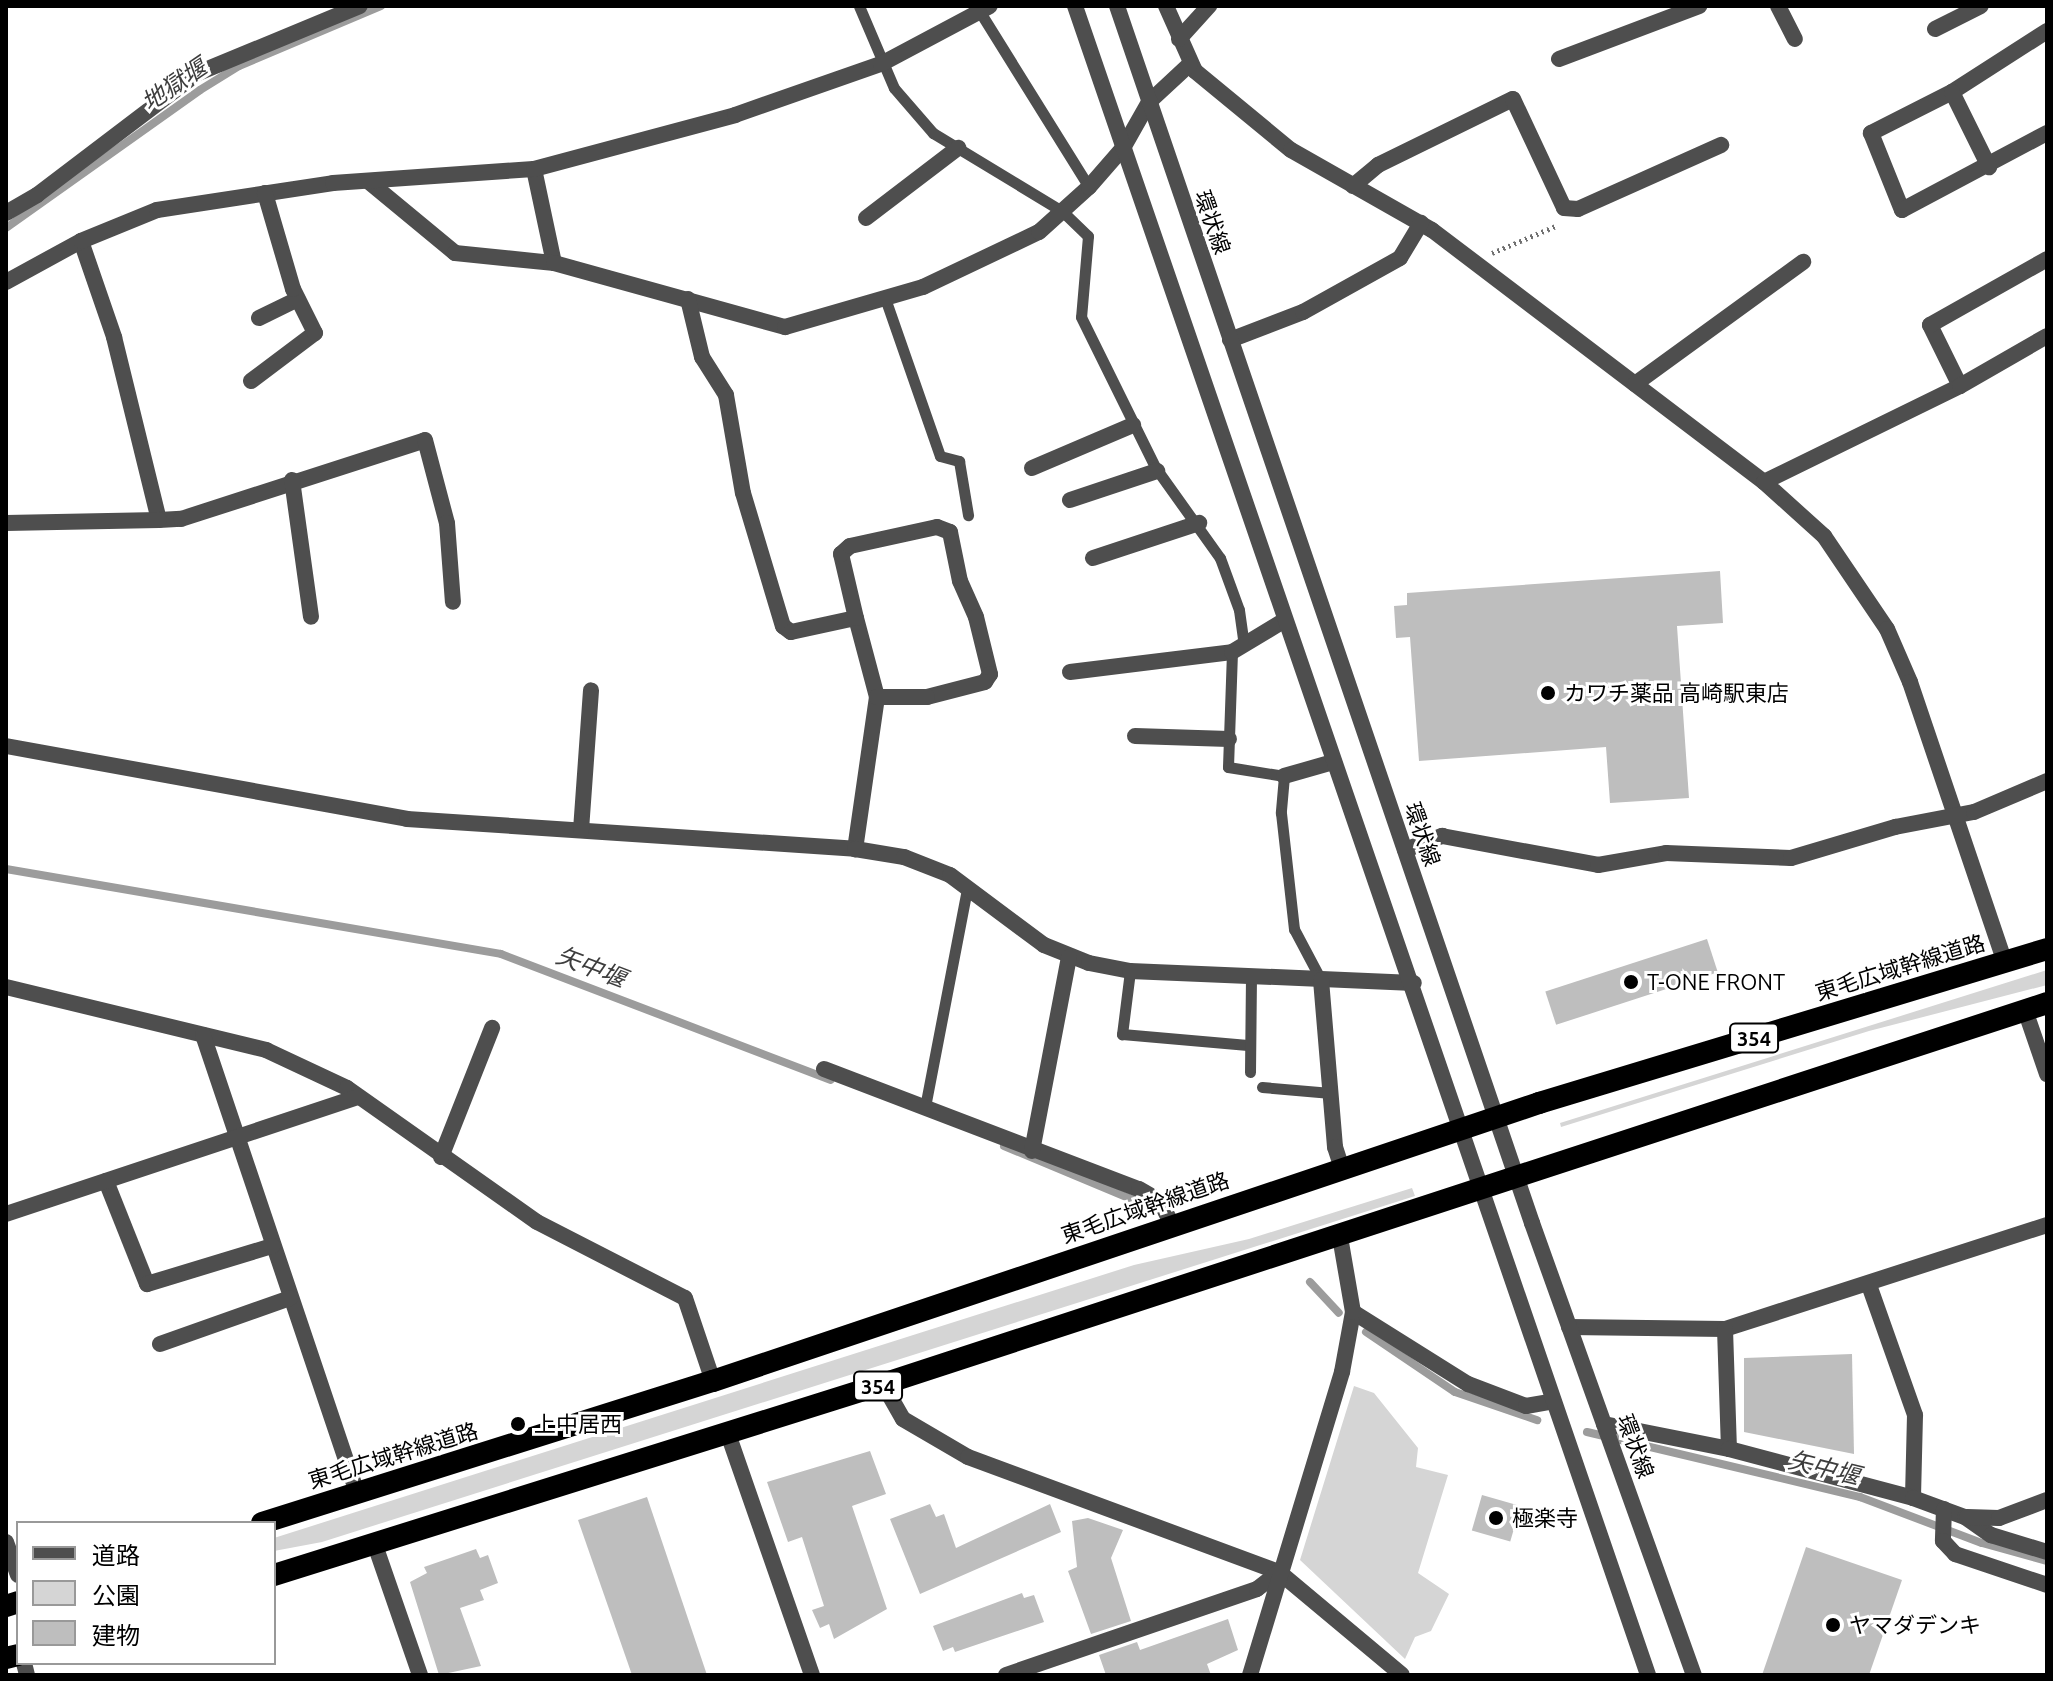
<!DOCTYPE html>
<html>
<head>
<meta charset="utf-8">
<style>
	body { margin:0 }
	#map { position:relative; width:2053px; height:1681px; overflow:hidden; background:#fff; font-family:Ubuntu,"Noto Sans JP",sans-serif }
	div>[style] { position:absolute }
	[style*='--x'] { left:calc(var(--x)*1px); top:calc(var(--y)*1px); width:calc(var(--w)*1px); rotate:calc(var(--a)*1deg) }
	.green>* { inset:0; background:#d5d5d5 }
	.stream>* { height:8px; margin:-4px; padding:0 4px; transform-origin:4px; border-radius:4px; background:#9c9c9c }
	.building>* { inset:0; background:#bebebe; transform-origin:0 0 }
	.path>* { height:5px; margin-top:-2.5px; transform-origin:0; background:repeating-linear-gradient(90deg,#707070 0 2px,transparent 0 6px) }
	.service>* { height:11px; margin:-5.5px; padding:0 5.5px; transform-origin:5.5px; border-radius:5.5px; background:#4e4e4e }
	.minor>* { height:16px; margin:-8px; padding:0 8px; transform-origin:8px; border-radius:8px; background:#4e4e4e }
	.tertiary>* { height:16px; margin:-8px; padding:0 8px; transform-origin:8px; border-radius:8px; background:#4e4e4e }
	.trunk>* { height:22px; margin:-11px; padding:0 11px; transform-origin:11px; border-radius:11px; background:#000 }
	.dots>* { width:22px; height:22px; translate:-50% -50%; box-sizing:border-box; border:4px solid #fff; border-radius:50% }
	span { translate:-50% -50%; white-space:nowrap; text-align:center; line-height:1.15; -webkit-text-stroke:6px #fff; paint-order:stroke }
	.shield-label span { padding:2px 6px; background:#fff; border:2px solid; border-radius:6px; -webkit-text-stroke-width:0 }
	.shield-label { font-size:20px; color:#000; font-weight:700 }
	.street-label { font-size:22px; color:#000 }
	.poi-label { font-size:22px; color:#000 }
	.left { translate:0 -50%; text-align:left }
	.water-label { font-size:24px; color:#3d3d3d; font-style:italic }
	.frame { position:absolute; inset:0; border:8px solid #000; pointer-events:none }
	.legend { position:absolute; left:16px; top:1521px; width:260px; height:144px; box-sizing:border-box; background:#fff; border:2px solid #999; margin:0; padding:10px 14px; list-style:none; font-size:24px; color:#000 }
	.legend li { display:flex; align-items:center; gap:16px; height:40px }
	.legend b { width:40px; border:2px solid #999 }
</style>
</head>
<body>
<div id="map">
	<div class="green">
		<div style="clip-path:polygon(2047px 970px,2047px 985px,1869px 1031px,1561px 1127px,1560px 1123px)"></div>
		<div style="clip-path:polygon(1412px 1188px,1415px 1196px,322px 1542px,274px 1551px,274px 1538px,1134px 1265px,1249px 1239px)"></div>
		<div style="clip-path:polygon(1354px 1386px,1374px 1393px,1418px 1448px,1416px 1467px,1448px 1475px,1418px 1573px,1449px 1594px,1431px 1631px,1415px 1637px,1405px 1659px,1300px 1560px)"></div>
	</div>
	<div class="stream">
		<div style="--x:6;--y:228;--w:238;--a:-35.4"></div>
		<div style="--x:200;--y:90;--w:46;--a:-31.6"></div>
		<div style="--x:239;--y:66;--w:154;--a:-22.9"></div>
		<div style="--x:6;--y:869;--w:502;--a:9.74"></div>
		<div style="--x:501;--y:954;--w:353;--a:20.9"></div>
		<div style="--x:1004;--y:1146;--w:141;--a:22.6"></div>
		<div style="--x:1310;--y:1282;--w:42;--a:46.9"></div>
		<div style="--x:1366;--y:1332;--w:107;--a:34"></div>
		<div style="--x:1455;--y:1392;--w:87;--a:18.9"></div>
		<div style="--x:1587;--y:1432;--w:281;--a:13.4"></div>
		<div style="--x:1860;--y:1497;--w:130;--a:20.7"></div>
		<div style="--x:1982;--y:1543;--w:67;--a:15.5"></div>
	</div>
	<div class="building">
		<div style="clip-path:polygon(1720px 571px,1723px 623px,1677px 626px,1689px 798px,1610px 803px,1606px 747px,1419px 761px,1410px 637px,1396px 638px,1394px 606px,1407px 605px,1407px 593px)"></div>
		<div style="left:1707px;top:939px;width:35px;height:170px;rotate:72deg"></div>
		<div style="clip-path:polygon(1852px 1354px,1854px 1454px,1744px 1432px,1744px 1358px)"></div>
		<div style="clip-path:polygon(870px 1451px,886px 1494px,852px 1506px,887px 1609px,834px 1639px,829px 1624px,820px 1628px,812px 1610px,824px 1606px,802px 1537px,788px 1542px,767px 1482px)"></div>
		<div style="left:1482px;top:1495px;width:40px;height:37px;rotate:16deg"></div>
		<div style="clip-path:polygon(647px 1497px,707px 1675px,632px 1675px,578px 1520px)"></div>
		<div style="clip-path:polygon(930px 1504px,936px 1517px,944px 1514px,956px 1548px,1050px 1504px,1061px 1532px,920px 1594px,890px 1519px)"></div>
		<div style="clip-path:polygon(1088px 1518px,1123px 1530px,1111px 1558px,1131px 1621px,1091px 1634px,1068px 1571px,1077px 1567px,1072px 1521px)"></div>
		<div style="clip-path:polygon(1806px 1547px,1902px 1580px,1869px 1675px,1762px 1675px)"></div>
		<div style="clip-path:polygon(476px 1549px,480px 1558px,488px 1555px,498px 1583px,480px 1590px,484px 1600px,460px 1608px,481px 1666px,439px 1675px,410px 1582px,427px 1573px,424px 1567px)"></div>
		<div style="clip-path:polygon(1022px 1593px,1024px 1598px,1034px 1595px,1044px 1622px,955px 1652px,953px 1647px,943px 1651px,933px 1626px)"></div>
		<div style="clip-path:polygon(1228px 1619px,1238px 1650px,1207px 1664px,1211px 1675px,1106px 1675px,1099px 1655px,1137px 1642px,1140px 1650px)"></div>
	</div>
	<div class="path">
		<div style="--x:1492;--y:253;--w:69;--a:-22.9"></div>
	</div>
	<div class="service">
		<div style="--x:859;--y:6;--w:89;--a:66.9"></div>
		<div style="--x:894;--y:88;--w:60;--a:49.1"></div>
		<div style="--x:933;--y:133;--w:151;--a:31.2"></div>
		<div style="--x:1062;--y:211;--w:36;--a:44"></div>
		<div style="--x:1088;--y:236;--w:81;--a:94.9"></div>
		<div style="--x:1081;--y:317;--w:167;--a:63.7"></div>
		<div style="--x:1155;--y:467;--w:112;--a:54.5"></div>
		<div style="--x:1220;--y:558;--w:55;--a:69.9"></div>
		<div style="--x:1239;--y:610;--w:36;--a:82"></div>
		<div style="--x:980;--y:12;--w:206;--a:58.1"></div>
		<div style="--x:886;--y:301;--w:164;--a:70.8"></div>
		<div style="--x:940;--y:456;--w:20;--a:15"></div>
		<div style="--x:959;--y:461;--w:55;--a:80.5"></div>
		<div style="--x:1232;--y:652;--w:115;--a:92"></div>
		<div style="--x:1228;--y:767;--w:57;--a:9.1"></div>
		<div style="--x:1284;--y:776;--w:37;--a:95"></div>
		<div style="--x:1281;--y:813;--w:117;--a:83.6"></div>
		<div style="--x:1294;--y:929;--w:58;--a:62.1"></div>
		<div style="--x:1130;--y:971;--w:64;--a:97.2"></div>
		<div style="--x:1122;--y:1034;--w:126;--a:5"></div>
		<div style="--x:1250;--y:1072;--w:94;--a:-89.4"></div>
		<div style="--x:1262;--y:1087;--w:69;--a:5"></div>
		<div style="--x:925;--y:1107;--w:223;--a:-79.1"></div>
	</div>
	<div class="minor">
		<div style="--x:1166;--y:6;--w:71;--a:66"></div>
		<div style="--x:1195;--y:71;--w:124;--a:39.5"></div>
		<div style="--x:1291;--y:150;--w:162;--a:29.6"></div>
		<div style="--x:1432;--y:230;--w:417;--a:37.2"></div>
		<div style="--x:1764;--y:482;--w:81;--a:42"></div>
		<div style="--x:1824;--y:536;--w:112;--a:55.9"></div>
		<div style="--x:1887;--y:629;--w:58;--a:66.5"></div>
		<div style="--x:1910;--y:682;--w:297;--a:71.3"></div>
		<div style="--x:1778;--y:6;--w:37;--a:63"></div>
		<div style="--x:1935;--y:29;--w:51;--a:-26.6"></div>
		<div style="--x:2047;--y:31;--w:113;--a:147.3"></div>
		<div style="--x:1952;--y:92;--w:91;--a:153.2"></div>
		<div style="--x:1871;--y:133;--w:83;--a:68.1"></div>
		<div style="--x:1902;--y:210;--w:164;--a:-28"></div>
		<div style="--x:1179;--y:39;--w:45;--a:-47.7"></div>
		<div style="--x:1559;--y:59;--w:150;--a:-20.7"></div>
		<div style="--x:1952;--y:92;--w:84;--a:63.7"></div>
		<div style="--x:534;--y:169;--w:96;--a:78"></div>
		<div style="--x:368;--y:181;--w:113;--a:39.6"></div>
		<div style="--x:455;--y:253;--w:100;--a:5.8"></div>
		<div style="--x:554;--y:263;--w:240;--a:15.5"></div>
		<div style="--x:785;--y:327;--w:144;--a:-16.2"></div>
		<div style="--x:923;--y:287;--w:128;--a:-25.4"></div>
		<div style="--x:1039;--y:232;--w:67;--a:-42"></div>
		<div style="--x:1089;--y:187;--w:52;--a:-48.9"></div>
		<div style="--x:1123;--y:148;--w:53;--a:-60.5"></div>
		<div style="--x:1149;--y:102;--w:56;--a:-42.8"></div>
		<div style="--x:1353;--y:186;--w:33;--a:-40"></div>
		<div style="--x:1378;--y:165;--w:150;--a:-26.1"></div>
		<div style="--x:1513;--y:99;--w:120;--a:64.9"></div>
		<div style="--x:1564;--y:208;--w:14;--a:4"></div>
		<div style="--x:1578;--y:209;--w:157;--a:-24.1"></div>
		<div style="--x:6;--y:213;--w:36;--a:-30"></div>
		<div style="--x:37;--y:195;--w:202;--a:-37.2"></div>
		<div style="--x:198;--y:73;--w:175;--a:-22.5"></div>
		<div style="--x:866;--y:218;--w:116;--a:-37.3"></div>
		<div style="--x:81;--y:241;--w:102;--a:71"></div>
		<div style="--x:114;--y:337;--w:188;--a:76.2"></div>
		<div style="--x:159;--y:520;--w:22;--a:-3"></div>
		<div style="--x:181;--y:519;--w:256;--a:-17.9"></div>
		<div style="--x:425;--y:440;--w:86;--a:75.2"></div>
		<div style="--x:447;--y:523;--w:79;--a:85.7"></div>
		<div style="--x:6;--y:282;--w:85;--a:-28.7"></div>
		<div style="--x:81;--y:241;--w:82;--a:-22.2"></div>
		<div style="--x:157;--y:210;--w:178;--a:-8.7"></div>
		<div style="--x:333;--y:183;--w:201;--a:-4"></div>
		<div style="--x:534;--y:169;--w:208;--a:-15"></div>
		<div style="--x:735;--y:115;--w:155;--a:-19.3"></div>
		<div style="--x:881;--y:64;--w:123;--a:-28"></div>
		<div style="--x:688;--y:299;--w:60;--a:76.4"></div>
		<div style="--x:702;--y:357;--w:45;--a:57.7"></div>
		<div style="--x:726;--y:395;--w:99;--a:80.2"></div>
		<div style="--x:743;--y:493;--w:139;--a:73.3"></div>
		<div style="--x:783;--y:626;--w:10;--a:37"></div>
		<div style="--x:791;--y:632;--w:66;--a:-12.2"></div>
		<div style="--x:856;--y:618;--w:82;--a:75.1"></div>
		<div style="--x:877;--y:697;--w:154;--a:98.2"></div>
		<div style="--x:259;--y:318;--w:43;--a:-26"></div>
		<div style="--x:1230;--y:340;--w:78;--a:-21"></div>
		<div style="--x:1303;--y:312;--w:111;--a:-29.1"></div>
		<div style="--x:1400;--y:258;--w:41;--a:-59"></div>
		<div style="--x:251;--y:381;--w:80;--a:-36.9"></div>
		<div style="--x:315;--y:333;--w:49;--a:-116.6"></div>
		<div style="--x:293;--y:289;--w:100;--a:-106.3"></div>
		<div style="--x:1635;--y:384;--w:208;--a:-36"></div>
		<div style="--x:1960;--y:386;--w:68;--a:-116.2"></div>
		<div style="--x:1930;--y:325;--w:134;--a:-29.4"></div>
		<div style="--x:1032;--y:468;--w:110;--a:-23.1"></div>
		<div style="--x:292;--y:480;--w:138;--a:82.1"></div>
		<div style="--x:1764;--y:482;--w:218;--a:-26.1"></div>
		<div style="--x:1960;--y:386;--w:100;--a:-29.9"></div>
		<div style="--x:1070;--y:500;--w:92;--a:-18.4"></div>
		<div style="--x:6;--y:523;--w:153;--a:-1.1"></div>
		<div style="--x:1093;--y:558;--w:112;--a:-18.3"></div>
		<div style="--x:856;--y:618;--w:66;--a:-103.2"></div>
		<div style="--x:841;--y:554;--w:12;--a:-42"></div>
		<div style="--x:850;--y:546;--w:89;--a:-12.3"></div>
		<div style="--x:937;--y:527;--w:14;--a:21"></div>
		<div style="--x:950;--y:532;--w:50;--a:78.5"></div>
		<div style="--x:960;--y:581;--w:39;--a:66"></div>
		<div style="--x:976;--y:617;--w:59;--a:76.2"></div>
		<div style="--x:990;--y:674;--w:9;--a:122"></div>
		<div style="--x:985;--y:682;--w:60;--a:165.5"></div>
		<div style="--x:927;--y:697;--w:50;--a:180"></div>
		<div style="--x:1070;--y:672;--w:163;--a:-7"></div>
		<div style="--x:1232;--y:652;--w:62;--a:-31.1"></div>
		<div style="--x:1135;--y:736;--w:94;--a:1.8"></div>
		<div style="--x:6;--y:746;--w:408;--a:10.3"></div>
		<div style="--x:407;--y:819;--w:449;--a:3.8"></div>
		<div style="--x:855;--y:849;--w:50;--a:9.3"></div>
		<div style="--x:904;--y:857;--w:49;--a:21.4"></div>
		<div style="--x:950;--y:875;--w:117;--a:36.7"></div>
		<div style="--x:1044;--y:945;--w:48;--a:21.8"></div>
		<div style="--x:1089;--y:963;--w:42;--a:11"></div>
		<div style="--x:1130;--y:971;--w:284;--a:2.4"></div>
		<div style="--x:1284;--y:776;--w:51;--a:-15.9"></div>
		<div style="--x:581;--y:830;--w:140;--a:-85.9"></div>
		<div style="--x:1405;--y:850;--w:40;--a:-21"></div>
		<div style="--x:1442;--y:836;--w:159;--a:10.5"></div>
		<div style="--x:1598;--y:865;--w:69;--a:-10"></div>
		<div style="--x:1666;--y:853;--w:125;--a:2.3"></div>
		<div style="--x:1791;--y:858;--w:109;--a:-16.6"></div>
		<div style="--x:1895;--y:827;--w:80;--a:-10.8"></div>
		<div style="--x:1974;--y:812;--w:79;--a:-23"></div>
		<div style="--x:1321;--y:980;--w:168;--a:85.2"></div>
		<div style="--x:1335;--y:1147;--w:23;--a:72"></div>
		<div style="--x:6;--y:987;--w:268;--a:13.6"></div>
		<div style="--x:266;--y:1050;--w:89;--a:25.1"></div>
		<div style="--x:347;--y:1088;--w:232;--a:35.2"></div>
		<div style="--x:537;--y:1222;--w:166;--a:27.2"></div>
		<div style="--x:685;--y:1298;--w:88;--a:71.4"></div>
		<div style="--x:2025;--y:1010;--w:68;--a:71"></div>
		<div style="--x:203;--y:1035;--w:483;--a:71.4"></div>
		<div style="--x:824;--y:1069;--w:337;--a:20.9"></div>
		<div style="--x:1139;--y:1189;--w:24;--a:30"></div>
		<div style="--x:1160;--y:1201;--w:27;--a:63"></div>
		<div style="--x:1032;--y:1151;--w:197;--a:-79.2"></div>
		<div style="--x:441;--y:1157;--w:139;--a:-68.4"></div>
		<div style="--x:106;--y:1181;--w:111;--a:68.3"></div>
		<div style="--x:147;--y:1284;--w:131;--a:-16.9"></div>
		<div style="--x:6;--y:1214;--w:371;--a:-18.4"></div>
		<div style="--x:1869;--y:1285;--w:138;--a:70.5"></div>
		<div style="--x:1915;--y:1415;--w:83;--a:91.4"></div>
		<div style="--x:1353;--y:1312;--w:136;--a:32.1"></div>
		<div style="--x:1468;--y:1384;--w:62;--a:20.8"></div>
		<div style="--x:1526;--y:1406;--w:27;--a:-10"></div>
		<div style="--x:1569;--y:1327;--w:156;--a:0.7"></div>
		<div style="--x:1725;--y:1329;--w:338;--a:-17.9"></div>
		<div style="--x:1725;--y:1329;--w:120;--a:88.1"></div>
		<div style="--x:160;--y:1344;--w:138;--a:-19.5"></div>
		<div style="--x:883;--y:1384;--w:40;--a:60.3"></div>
		<div style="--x:903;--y:1419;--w:75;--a:30.3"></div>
		<div style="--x:968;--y:1457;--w:332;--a:20.3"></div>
		<div style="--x:1279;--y:1572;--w:160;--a:39.9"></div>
		<div style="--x:1604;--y:1424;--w:127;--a:11.3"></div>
		<div style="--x:1729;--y:1449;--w:190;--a:14.9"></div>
		<div style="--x:1913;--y:1498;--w:55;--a:20.1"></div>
		<div style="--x:1965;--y:1517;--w:32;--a:35"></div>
		<div style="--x:1991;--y:1535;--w:59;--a:16.9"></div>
		<div style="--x:727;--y:1431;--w:258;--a:70.8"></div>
		<div style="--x:1944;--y:1509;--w:32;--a:92"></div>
		<div style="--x:1943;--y:1541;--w:18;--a:47"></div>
		<div style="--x:1955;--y:1554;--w:97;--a:18.6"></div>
		<div style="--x:1967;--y:1517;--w:32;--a:2"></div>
		<div style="--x:1999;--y:1518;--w:51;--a:-20.6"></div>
		<div style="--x:6;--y:1542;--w:35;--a:70"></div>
		<div style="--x:375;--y:1545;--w:138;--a:70.9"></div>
		<div style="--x:1006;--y:1675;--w:265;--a:-18.9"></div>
		<div style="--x:1257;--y:1589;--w:28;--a:-38"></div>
		<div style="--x:1250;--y:1675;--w:317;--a:-73.1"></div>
		<div style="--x:1342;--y:1372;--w:61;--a:-79.6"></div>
		<div style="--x:1353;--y:1312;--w:76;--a:-99.8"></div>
	</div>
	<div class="tertiary">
		<div style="--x:1075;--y:6;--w:1765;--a:71.05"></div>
		<div style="--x:1117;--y:6;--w:1286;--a:71.17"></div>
		<div style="--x:1532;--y:1223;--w:480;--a:70.3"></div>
		<div style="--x:24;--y:1663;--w:12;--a:76"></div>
	</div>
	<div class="trunk">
		<div style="--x:262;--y:1523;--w:473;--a:-17.5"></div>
		<div style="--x:713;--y:1381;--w:872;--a:-18.6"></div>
		<div style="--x:1539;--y:1103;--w:531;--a:-16.86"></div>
		<div style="--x:274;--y:1575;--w:638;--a:-17.41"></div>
		<div style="--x:883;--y:1384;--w:1225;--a:-18.12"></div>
		<div style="--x:6;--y:1606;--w:13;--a:-18"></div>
		<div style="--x:6;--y:1658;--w:12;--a:-14"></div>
	</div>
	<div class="dots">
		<div style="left:1548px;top:693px;background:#000"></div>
		<div style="left:1631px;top:982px;background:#000"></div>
		<div style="left:518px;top:1424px;background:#000"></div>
		<div style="left:1496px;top:1518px;background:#000"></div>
		<div style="left:1833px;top:1625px;background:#000"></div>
	</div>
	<div class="shield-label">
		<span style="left:1754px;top:1038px">354</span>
		<span style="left:878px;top:1386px">354</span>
	</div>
	<div class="street-label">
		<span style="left:1213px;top:222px;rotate:71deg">環状線</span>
		<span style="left:1423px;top:834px;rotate:71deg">環状線</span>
		<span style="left:1900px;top:967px;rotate:-17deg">東毛広域幹線道路</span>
		<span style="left:1145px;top:1207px;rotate:-19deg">東毛広域幹線道路</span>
		<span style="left:1636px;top:1446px;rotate:70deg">環状線</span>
		<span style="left:393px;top:1455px;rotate:-17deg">東毛広域幹線道路</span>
	</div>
	<div class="poi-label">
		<span class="left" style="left:1564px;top:693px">カワチ薬品 高崎駅東店</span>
		<span class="left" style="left:1647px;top:982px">T-ONE FRONT</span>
		<span class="left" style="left:534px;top:1424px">上中居西</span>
		<span class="left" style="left:1512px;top:1518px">極楽寺</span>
		<span class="left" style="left:1849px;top:1625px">ヤマダデンキ</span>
	</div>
	<div class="water-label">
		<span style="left:174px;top:85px;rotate:-34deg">地獄堰</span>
		<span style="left:591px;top:967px;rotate:21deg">矢中堰</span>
		<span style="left:1824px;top:1468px;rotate:14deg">矢中堰</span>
	</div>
	<div class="frame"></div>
	<ul class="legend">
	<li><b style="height:10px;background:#4e4e4e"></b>道路</li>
	<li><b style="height:22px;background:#d5d5d5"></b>公園</li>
	<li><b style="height:22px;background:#bebebe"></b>建物</li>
	</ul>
</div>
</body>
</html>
